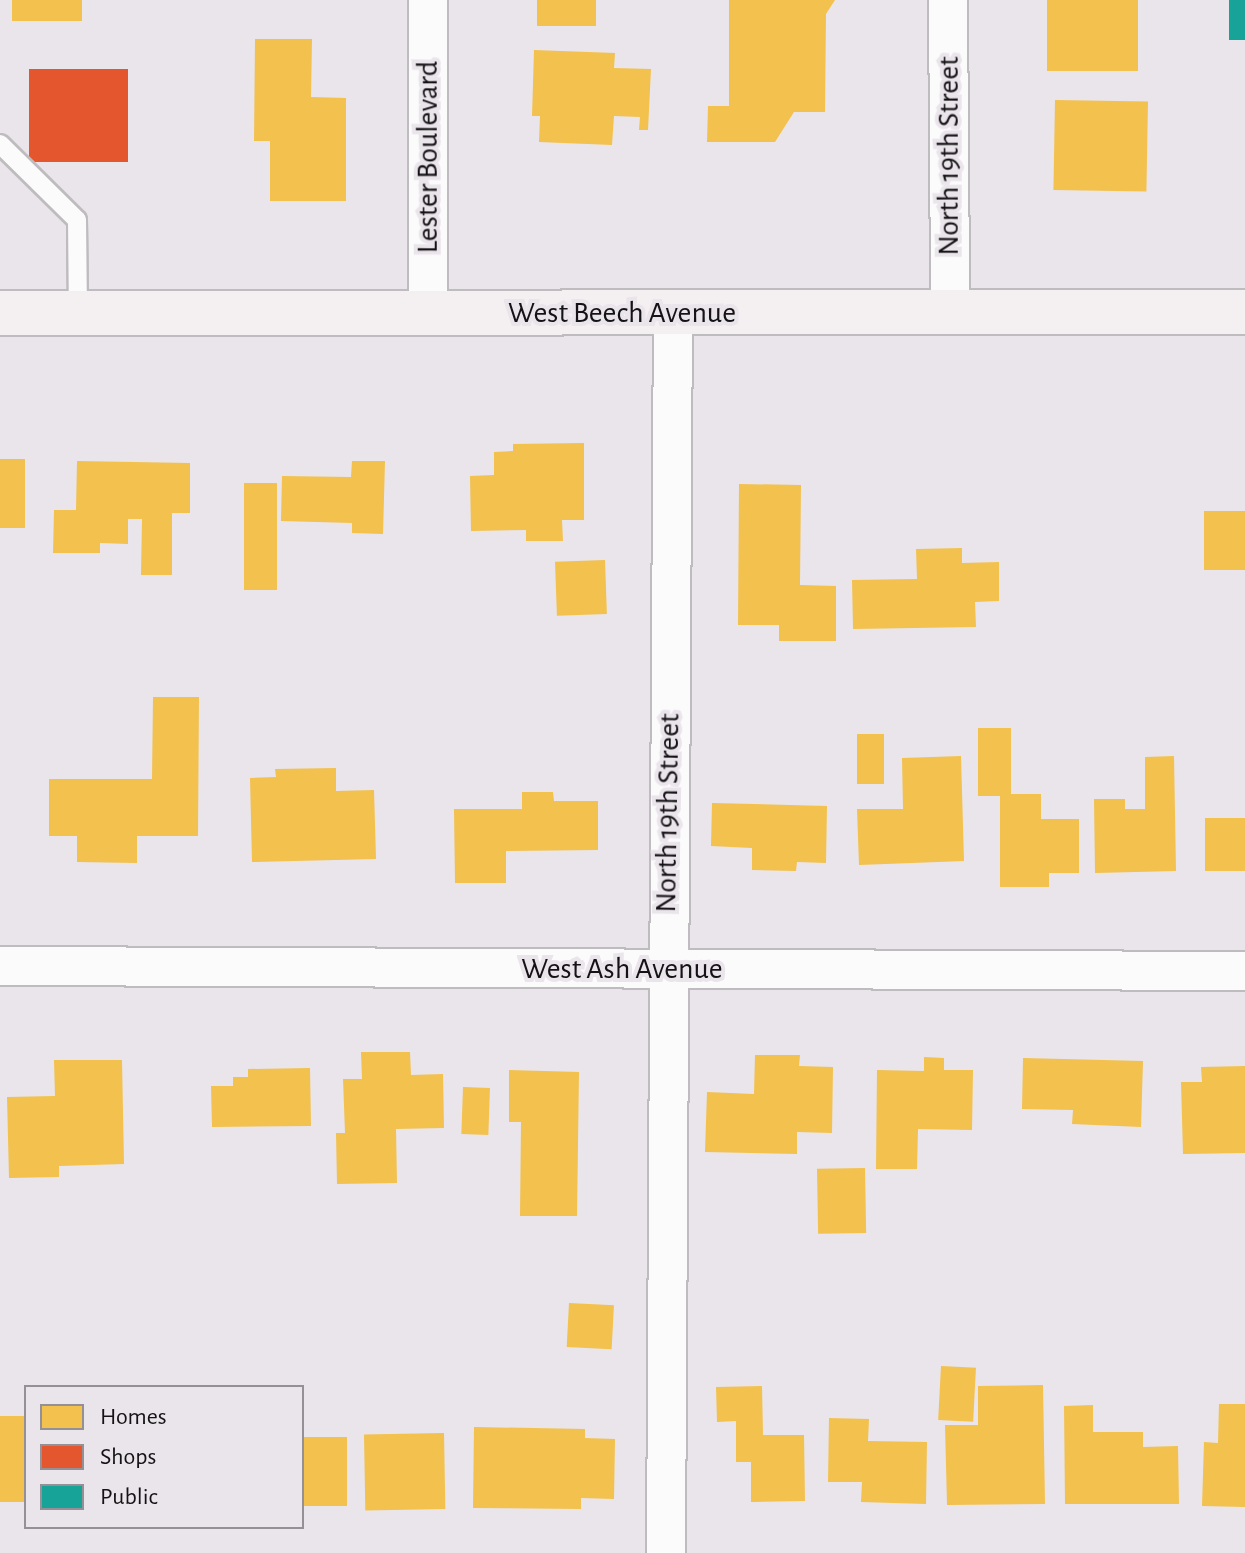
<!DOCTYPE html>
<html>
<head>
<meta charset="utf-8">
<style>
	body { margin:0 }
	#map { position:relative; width:1245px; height:1553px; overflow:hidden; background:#e9e5ea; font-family:"Alegreya Sans",sans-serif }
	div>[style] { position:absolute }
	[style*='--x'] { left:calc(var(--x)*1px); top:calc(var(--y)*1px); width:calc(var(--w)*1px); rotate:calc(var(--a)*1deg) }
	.homes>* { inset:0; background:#f2c14e; transform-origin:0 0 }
	.shops>* { inset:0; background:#e4572e; transform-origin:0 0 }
	.public>* { inset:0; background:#17a398; transform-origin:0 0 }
	.roads { filter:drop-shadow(2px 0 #bfbcbf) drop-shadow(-2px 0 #bfbcbf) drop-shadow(0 2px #bfbcbf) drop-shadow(0 -2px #bfbcbf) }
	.service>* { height:18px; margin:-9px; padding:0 9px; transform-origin:9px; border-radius:9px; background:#fcfbfc }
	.minor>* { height:38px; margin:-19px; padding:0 19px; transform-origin:19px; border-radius:19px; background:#fcfbfc }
	.secondary>* { height:44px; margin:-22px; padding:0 22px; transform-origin:22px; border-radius:22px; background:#f4eff1 }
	span { translate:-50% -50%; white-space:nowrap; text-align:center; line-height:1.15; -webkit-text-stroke:8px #eae4eb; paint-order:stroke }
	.street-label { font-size:30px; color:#141214 }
	.legend { position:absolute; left:24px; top:1385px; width:280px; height:144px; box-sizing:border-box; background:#eae4eb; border:2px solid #949095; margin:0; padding:10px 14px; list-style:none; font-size:24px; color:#141214 }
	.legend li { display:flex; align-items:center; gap:16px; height:40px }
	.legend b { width:40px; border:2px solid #949095 }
</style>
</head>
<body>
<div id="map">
	<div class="homes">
		<div style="left:12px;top:0;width:70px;height:21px"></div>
		<div style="left:537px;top:0;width:59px;height:26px"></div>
		<div style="clip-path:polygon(729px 0,835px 0,826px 14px,825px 112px,794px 112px,775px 142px,707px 142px,708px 106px,729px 106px)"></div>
		<div style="left:1047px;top:0;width:91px;height:71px"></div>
		<div style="clip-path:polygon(255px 39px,312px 39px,311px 97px,346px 98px,346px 201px,270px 201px,270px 141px,254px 141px)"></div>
		<div style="clip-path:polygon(534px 50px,615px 53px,614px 68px,651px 69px,648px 130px,639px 130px,640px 117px,614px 116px,612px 145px,539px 142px,540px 116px,532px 116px)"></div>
		<div style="left:1055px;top:100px;width:93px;height:90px;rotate:1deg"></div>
		<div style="clip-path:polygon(584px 443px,584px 520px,562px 520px,563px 541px,526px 541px,526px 530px,471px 531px,470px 476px,494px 475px,494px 452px,513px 451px,513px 444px)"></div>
		<div style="left:0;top:459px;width:25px;height:69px"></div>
		<div style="clip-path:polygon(77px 461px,190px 463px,190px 513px,172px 513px,172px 575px,141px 575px,142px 519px,128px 519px,128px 544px,100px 543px,100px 553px,53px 553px,54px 510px,76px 510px)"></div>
		<div style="clip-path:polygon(352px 461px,385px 461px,383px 534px,352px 533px,352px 523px,281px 521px,282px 476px,351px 477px)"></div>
		<div style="left:244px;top:483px;width:33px;height:107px"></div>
		<div style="clip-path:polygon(739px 484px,801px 485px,800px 585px,836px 586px,836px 641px,779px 641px,779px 625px,738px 625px)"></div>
		<div style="left:1204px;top:511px;width:41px;height:59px"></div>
		<div style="clip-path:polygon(962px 548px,962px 563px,999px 562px,999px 601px,975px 602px,976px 627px,853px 629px,852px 580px,917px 579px,916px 549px)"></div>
		<div style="left:605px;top:560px;width:54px;height:50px;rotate:88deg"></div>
		<div style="clip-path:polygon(153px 697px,199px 697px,198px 836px,137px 836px,137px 863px,77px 862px,77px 836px,49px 836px,49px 779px,152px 779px)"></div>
		<div style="clip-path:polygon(978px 728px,1011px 728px,1011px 794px,1041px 794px,1041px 819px,1079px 819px,1079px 873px,1049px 873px,1049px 887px,1000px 887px,1000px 796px,978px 796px)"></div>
		<div style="left:857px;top:734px;width:27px;height:50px"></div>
		<div style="clip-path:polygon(961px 756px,964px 861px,859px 865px,857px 809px,903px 809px,902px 758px)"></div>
		<div style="clip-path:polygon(1174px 756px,1176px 871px,1095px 873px,1094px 799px,1125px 799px,1125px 809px,1145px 809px,1145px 757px)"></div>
		<div style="clip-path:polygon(336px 768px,336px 791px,374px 790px,376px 859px,252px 862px,250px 778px,276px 777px,275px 769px)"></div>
		<div style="clip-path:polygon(522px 792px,553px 792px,554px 801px,598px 801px,598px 850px,506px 851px,506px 883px,455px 883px,454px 809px,522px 809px)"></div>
		<div style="clip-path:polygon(712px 803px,827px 806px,826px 863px,797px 862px,796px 871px,752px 870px,752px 848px,711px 846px)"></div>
		<div style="left:1245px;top:818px;width:53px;height:40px;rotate:90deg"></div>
		<div style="clip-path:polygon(361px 1052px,410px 1052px,411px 1075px,443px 1074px,444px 1128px,396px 1129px,397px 1183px,337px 1184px,336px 1133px,345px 1133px,343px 1079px,362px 1079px)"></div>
		<div style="clip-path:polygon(755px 1055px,800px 1055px,799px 1066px,833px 1067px,832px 1133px,797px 1132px,797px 1154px,705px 1152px,707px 1092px,754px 1094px)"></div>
		<div style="clip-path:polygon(924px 1057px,944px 1058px,944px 1070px,973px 1070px,972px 1130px,918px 1129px,917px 1169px,876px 1169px,877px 1070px,924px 1071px)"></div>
		<div style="clip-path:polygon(1023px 1058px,1143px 1061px,1141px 1127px,1072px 1124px,1073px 1110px,1022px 1109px)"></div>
		<div style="clip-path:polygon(54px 1060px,122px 1060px,124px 1164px,59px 1166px,59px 1177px,9px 1178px,7px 1097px,55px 1096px)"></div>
		<div style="clip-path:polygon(1245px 1066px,1245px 1153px,1183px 1154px,1181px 1082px,1202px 1082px,1201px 1067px)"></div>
		<div style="clip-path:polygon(310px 1068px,311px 1126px,212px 1127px,211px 1086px,233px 1086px,233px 1077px,248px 1077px,248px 1069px)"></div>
		<div style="clip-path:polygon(509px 1070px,579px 1072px,577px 1216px,520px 1216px,521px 1122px,509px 1122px)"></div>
		<div style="left:463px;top:1087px;width:27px;height:47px;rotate:2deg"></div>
		<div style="left:865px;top:1168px;width:65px;height:48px;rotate:89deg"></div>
		<div style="left:569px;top:1303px;width:45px;height:44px;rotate:3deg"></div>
		<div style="left:941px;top:1366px;width:35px;height:54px;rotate:3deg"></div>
		<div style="clip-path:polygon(1043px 1385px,1045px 1504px,947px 1505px,945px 1425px,978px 1425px,978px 1386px)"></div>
		<div style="clip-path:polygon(762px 1386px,763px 1435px,804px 1435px,805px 1501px,751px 1502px,751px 1462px,736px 1462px,736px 1421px,717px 1422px,716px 1387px)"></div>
		<div style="clip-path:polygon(1219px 1404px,1245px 1404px,1245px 1507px,1202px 1506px,1204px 1442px,1218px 1443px)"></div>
		<div style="clip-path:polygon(1093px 1405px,1093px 1432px,1143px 1432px,1143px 1447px,1178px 1446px,1179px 1504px,1065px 1504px,1064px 1406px)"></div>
		<div style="left:26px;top:1416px;width:86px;height:26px;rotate:90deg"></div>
		<div style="clip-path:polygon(829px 1418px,869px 1419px,868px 1441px,927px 1442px,926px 1504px,861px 1502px,862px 1482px,828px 1482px)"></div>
		<div style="clip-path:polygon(474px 1427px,585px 1429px,585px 1438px,615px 1439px,614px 1499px,581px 1498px,581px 1509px,473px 1508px)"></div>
		<div style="left:444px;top:1433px;width:76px;height:80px;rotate:89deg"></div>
		<div style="left:302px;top:1437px;width:45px;height:69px"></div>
	</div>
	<div class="shops">
		<div style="left:29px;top:69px;width:99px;height:93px"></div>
	</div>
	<div class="public">
		<div style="left:1229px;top:0;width:16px;height:40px"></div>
	</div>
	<div class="roads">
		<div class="service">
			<div style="--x:0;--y:144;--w:108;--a:44.6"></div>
			<div style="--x:77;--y:220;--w:93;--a:89.4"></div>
		</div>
		<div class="minor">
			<div style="--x:428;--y:0;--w:314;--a:90"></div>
			<div style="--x:948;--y:0;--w:312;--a:89.6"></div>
			<div style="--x:0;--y:966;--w:1245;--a:0.23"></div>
			<div style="--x:666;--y:1553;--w:1240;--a:-89.68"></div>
		</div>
		<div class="secondary">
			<div style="--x:0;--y:313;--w:1245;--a:-0.05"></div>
		</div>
	</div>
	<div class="street-label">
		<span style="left:949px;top:156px;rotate:-90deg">North 19th Street</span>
		<span style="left:428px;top:157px;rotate:-90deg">Lester Boulevard</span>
		<span style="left:622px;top:313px">West Beech Avenue</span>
		<span style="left:668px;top:813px;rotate:-89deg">North 19th Street</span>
		<span style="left:622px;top:969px">West Ash Avenue</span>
	</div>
	<ul class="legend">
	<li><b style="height:22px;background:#f2c14e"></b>Homes</li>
	<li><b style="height:22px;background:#e4572e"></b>Shops</li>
	<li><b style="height:22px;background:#17a398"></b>Public</li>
	</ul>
</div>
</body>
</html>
